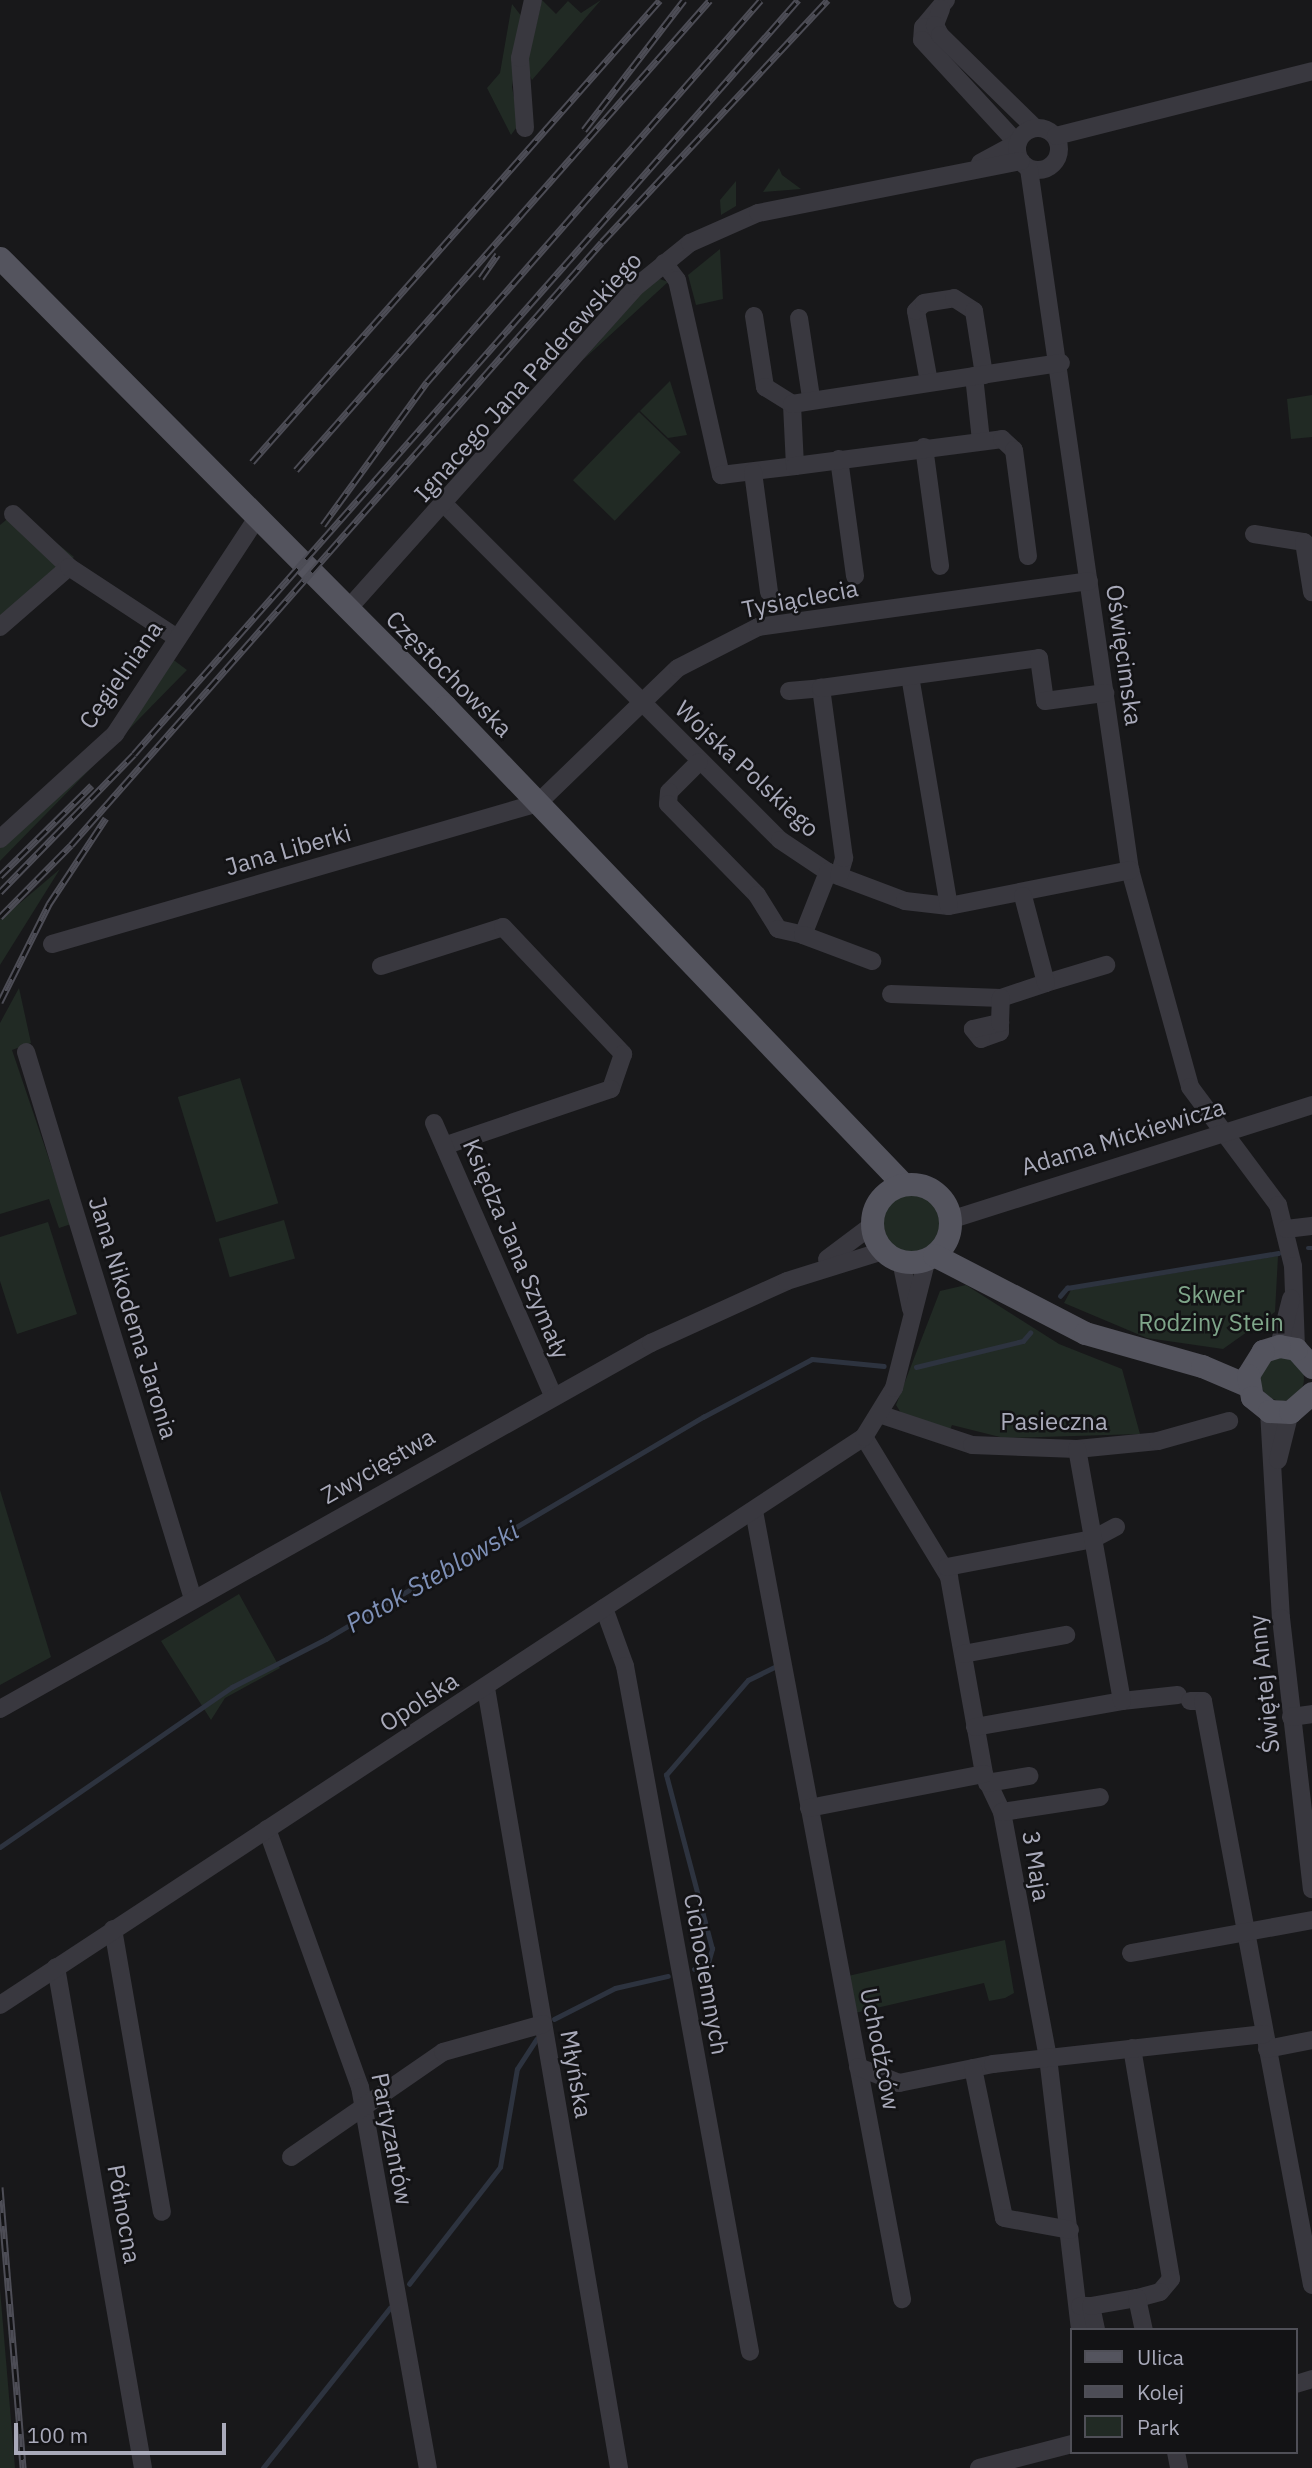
<!DOCTYPE html>
<html>
<head>
<meta charset="utf-8">
<style>
	body { margin:0 }
	#map { position:relative; width:1312px; height:2468px; overflow:hidden; background:#18181a; font-family:"IBM Plex Sans",sans-serif }
	div>[style] { position:absolute }
	[style*='--x'] { left:calc(var(--x)*1px); top:calc(var(--y)*1px); width:calc(var(--w)*1px); rotate:calc(var(--a)*1deg) }
	.green>* { inset:0; background:#212a24; transform-origin:0 0 }
	.round { border-radius:50% }
	.stream>* { height:4.5px; margin:-2.25px; padding:0 2.25px; transform-origin:2.25px; border-radius:2.25px; background:#2d333f }
	.minor>* { height:18px; margin:-9px; padding:0 9px; transform-origin:9px; border-radius:9px; background:#39383f }
	.minor>.ring { margin:-9px; padding:0; box-sizing:content-box; background:none; border:18px solid #39383f; border-radius:50% }
	.major>* { height:23px; margin:-11.5px; padding:0 11.5px; transform-origin:11.5px; border-radius:11.5px; background:#54545e }
	.major>.ring { margin:-11.5px; padding:0; box-sizing:content-box; background:none; border:23px solid #54545e; border-radius:50% }
	.rail>* { height:7px; margin-top:-3.5px; transform-origin:0; background:repeating-linear-gradient(90deg,#131315 0 13px,#4d4d56 0 26px); box-sizing:border-box; border-block:2px solid #4d4d56 }
	span { translate:-50% -50%; white-space:nowrap; text-align:center; line-height:1.15; -webkit-text-stroke:5px #131315; paint-order:stroke }
	.street-label { font-size:24px; color:#a9aaba }
	.park-label { font-size:24px; color:#7fa68a }
	.water-label { font-size:26px; color:#7e90b7; font-style:italic }
	.legend { position:absolute; left:1070px; top:2328px; width:228px; height:126px; box-sizing:border-box; background:#131315; border:2px solid #4f4f57; margin:0; padding:9px 12px; list-style:none; font-size:21px; color:#a9aaba }
	.legend li { display:flex; align-items:center; gap:14px; height:35px }
	.legend b { width:35px; border:2px solid #4f4f57 }
	.scale { position:absolute; left:14px; top:2423px; width:212px; height:32px; box-sizing:border-box; border:4px solid #a9aaba; border-top:0; padding-left:9px; font-size:21px; line-height:24px; white-space:nowrap; color:#a9aaba; -webkit-text-stroke:5px #131315; paint-order:stroke }
</style>
</head>
<body>
<div id="map">
	<div class="green">
		<div style="clip-path:polygon(542px 0,556px 14px,568px 1px,581px 13px,601px 0,532px 80px,526px 68px)"></div>
		<div style="clip-path:polygon(512px 4px,522px 17px,512px 87px,519px 124px,511px 135px,487px 88px,500px 73px)"></div>
		<div style="clip-path:polygon(779px 168px,782px 175px,801px 189px,763px 192px)"></div>
		<div style="clip-path:polygon(736px 181px,736px 206px,721px 215px,720px 200px)"></div>
		<div style="clip-path:polygon(720px 249px,723px 299px,696px 305px,688px 275px)"></div>
		<div style="clip-path:polygon(660px 279px,668px 282px,583px 360px,650px 283px)"></div>
		<div style="clip-path:polygon(670px 381px,687px 435px,668px 438px,640px 411px)"></div>
		<div style="clip-path:polygon(1312px 395px,1312px 437px,1291px 439px,1287px 399px)"></div>
		<div style="left:639px;top:412px;width:58px;height:95px;rotate:44deg"></div>
		<div style="clip-path:polygon(17px 511px,74px 557px,0 620px,0 525px)"></div>
		<div style="clip-path:polygon(171px 658px,187px 670px,0 861px,0 848px,83px 773px)"></div>
		<div style="clip-path:polygon(60px 869px,0 965px,0 920px)"></div>
		<div style="clip-path:polygon(19px 988px,31px 1043px,12px 1050px,71px 1224px,59px 1228px,49px 1199px,0 1214px,0 1023px)"></div>
		<div style="left:240px;top:1078px;width:131px;height:65px;rotate:73deg"></div>
		<div class="round" style="left:880px;top:1193px;width:60px;height:60px"></div>
		<div style="left:284px;top:1220px;width:40px;height:68px;rotate:74deg"></div>
		<div style="clip-path:polygon(48px 1222px,77px 1314px,17px 1334px,0 1281px,0 1237px)"></div>
		<div style="clip-path:polygon(1278px 1256px,1275px 1312px,1223px 1349px,1147px 1338px,1064px 1303px,1071px 1290px)"></div>
		<div style="clip-path:polygon(966px 1285px,1059px 1344px,1122px 1369px,1140px 1434px,1004px 1438px,952px 1425px,949px 1432px,903px 1416px,896px 1405px,940px 1291px)"></div>
		<div class="round" style="left:1260px;top:1357px;width:44px;height:44px"></div>
		<div style="clip-path:polygon(0 1490px,51px 1657px,0 1685px)"></div>
		<div style="clip-path:polygon(239px 1594px,280px 1668px,225px 1698px,211px 1720px,161px 1641px)"></div>
		<div style="clip-path:polygon(1005px 1940px,1014px 1993px,1005px 1998px,989px 2001px,984px 1983px,855px 2013px,848px 1976px)"></div>
		<div style="clip-path:polygon(0 2289px,15px 2468px,0 2468px)"></div>
	</div>
	<div class="stream">
		<div style="--x:1308;--y:1248;--w:4;--a:0"></div>
		<div style="--x:1060;--y:1296;--w:11;--a:-49"></div>
		<div style="--x:1067;--y:1288;--w:214;--a:-9.4"></div>
		<div style="--x:916;--y:1367;--w:110;--a:-13.7"></div>
		<div style="--x:1023;--y:1341;--w:11;--a:-49"></div>
		<div style="--x:0;--y:1847;--w:282;--a:-34.6"></div>
		<div style="--x:232;--y:1687;--w:106;--a:-27.1"></div>
		<div style="--x:326;--y:1639;--w:438;--a:-30.5"></div>
		<div style="--x:703;--y:1417;--w:123;--a:-28"></div>
		<div style="--x:812;--y:1359;--w:72;--a:5.6"></div>
		<div style="--x:694;--y:1969;--w:15;--a:-23"></div>
		<div style="--x:708;--y:1963;--w:15;--a:-74"></div>
		<div style="--x:712;--y:1949;--w:180;--a:-104.8"></div>
		<div style="--x:666;--y:1775;--w:125;--a:-49.2"></div>
		<div style="--x:748;--y:1680;--w:30;--a:-26"></div>
		<div style="--x:554;--y:2019;--w:68;--a:-26.9"></div>
		<div style="--x:615;--y:1988;--w:54;--a:-12.8"></div>
		<div style="--x:409;--y:2284;--w:148;--a:-52.1"></div>
		<div style="--x:500;--y:2167;--w:99;--a:-80.2"></div>
		<div style="--x:517;--y:2069;--w:35;--a:-57"></div>
		<div style="--x:263;--y:2468;--w:204;--a:-51.6"></div>
	</div>
	<div class="minor">
		<div style="--x:946;--y:0;--w:35;--a:130"></div>
		<div style="--x:923;--y:27;--w:13;--a:94"></div>
		<div style="--x:922;--y:40;--w:140;--a:47.3"></div>
		<div style="--x:1017;--y:143;--w:42;--a:151.6"></div>
		<div style="--x:941;--y:9;--w:17;--a:111"></div>
		<div style="--x:935;--y:25;--w:11;--a:63"></div>
		<div style="--x:940;--y:35;--w:133;--a:44.4"></div>
		<div class="ring" style="left:1017px;top:128px;width:24px;height:24px"></div>
		<div style="--x:525;--y:128;--w:70;--a:-94.1"></div>
		<div style="--x:520;--y:58;--w:59;--a:-77.4"></div>
		<div style="--x:1056;--y:136;--w:264;--a:-14.2"></div>
		<div style="--x:1029;--y:169;--w:708;--a:81.8"></div>
		<div style="--x:1130;--y:870;--w:225;--a:74.5"></div>
		<div style="--x:1190;--y:1087;--w:147;--a:53.3"></div>
		<div style="--x:1278;--y:1205;--w:63;--a:76.2"></div>
		<div style="--x:1293;--y:1266;--w:83;--a:87.9"></div>
		<div style="--x:664;--y:263;--w:21;--a:53"></div>
		<div style="--x:677;--y:280;--w:200;--a:77.3"></div>
		<div style="--x:721;--y:475;--w:75;--a:-6.9"></div>
		<div style="--x:795;--y:466;--w:62;--a:-92.8"></div>
		<div style="--x:754;--y:316;--w:72;--a:81.2"></div>
		<div style="--x:765;--y:387;--w:32;--a:32"></div>
		<div style="--x:799;--y:318;--w:80;--a:81.4"></div>
		<div style="--x:974;--y:376;--w:64;--a:83.8"></div>
		<div style="--x:929;--y:382;--w:72;--a:-100.4"></div>
		<div style="--x:916;--y:311;--w:11;--a:-45"></div>
		<div style="--x:924;--y:303;--w:30;--a:-9"></div>
		<div style="--x:954;--y:298;--w:24;--a:33"></div>
		<div style="--x:974;--y:311;--w:65;--a:81.1"></div>
		<div style="--x:792;--y:404;--w:272;--a:-8.7"></div>
		<div style="--x:924;--y:447;--w:120;--a:82.3"></div>
		<div style="--x:839;--y:459;--w:118;--a:82.2"></div>
		<div style="--x:795;--y:466;--w:209;--a:-7.4"></div>
		<div style="--x:1002;--y:439;--w:16;--a:43"></div>
		<div style="--x:1014;--y:450;--w:107;--a:82.5"></div>
		<div style="--x:753;--y:472;--w:121;--a:82.4"></div>
		<div style="--x:446;--y:506;--w:472;--a:45"></div>
		<div style="--x:780;--y:840;--w:58;--a:33.7"></div>
		<div style="--x:828;--y:872;--w:82;--a:20.6"></div>
		<div style="--x:905;--y:901;--w:44;--a:6.5"></div>
		<div style="--x:949;--y:906;--w:185;--a:-11.2"></div>
		<div style="--x:13;--y:514;--w:77;--a:43.4"></div>
		<div style="--x:1254;--y:534;--w:51;--a:9.1"></div>
		<div style="--x:1304;--y:542;--w:51;--a:80.9"></div>
		<div style="--x:347;--y:610;--w:435;--a:-48.2"></div>
		<div style="--x:637;--y:286;--w:68;--a:-39.1"></div>
		<div style="--x:690;--y:243;--w:74;--a:-23.8"></div>
		<div style="--x:758;--y:213;--w:268;--a:-11.2"></div>
		<div style="--x:0;--y:627;--w:91;--a:-41"></div>
		<div style="--x:69;--y:567;--w:129;--a:33.3"></div>
		<div style="--x:910;--y:676;--w:233;--a:80.4"></div>
		<div style="--x:789;--y:691;--w:32;--a:-5"></div>
		<div style="--x:699;--y:762;--w:42;--a:135"></div>
		<div style="--x:669;--y:792;--w:12;--a:95"></div>
		<div style="--x:668;--y:804;--w:127;--a:45.6"></div>
		<div style="--x:757;--y:895;--w:40;--a:58"></div>
		<div style="--x:778;--y:929;--w:26;--a:13"></div>
		<div style="--x:803;--y:935;--w:68;--a:-68.4"></div>
		<div style="--x:0;--y:839;--w:156;--a:-42.4"></div>
		<div style="--x:115;--y:734;--w:258;--a:-56.7"></div>
		<div style="--x:839;--y:876;--w:19;--a:-74"></div>
		<div style="--x:844;--y:858;--w:172;--a:-97.7"></div>
		<div style="--x:821;--y:688;--w:220;--a:-7.8"></div>
		<div style="--x:1039;--y:658;--w:43;--a:82.1"></div>
		<div style="--x:1045;--y:701;--w:61;--a:-7.6"></div>
		<div style="--x:803;--y:935;--w:74;--a:20.6"></div>
		<div style="--x:52;--y:944;--w:506;--a:-16.18"></div>
		<div style="--x:538;--y:803;--w:194;--a:-44"></div>
		<div style="--x:678;--y:668;--w:90;--a:-27.1"></div>
		<div style="--x:758;--y:627;--w:334;--a:-7.9"></div>
		<div style="--x:381;--y:966;--w:128;--a:-17.7"></div>
		<div style="--x:503;--y:927;--w:175;--a:46.6"></div>
		<div style="--x:623;--y:1054;--w:37;--a:109"></div>
		<div style="--x:611;--y:1089;--w:176;--a:161.2"></div>
		<div style="--x:1046;--y:983;--w:63;--a:-16.7"></div>
		<div style="--x:891;--y:994;--w:110;--a:2.1"></div>
		<div style="--x:1001;--y:998;--w:47;--a:-18.4"></div>
		<div style="--x:1046;--y:983;--w:90;--a:-104.8"></div>
		<div style="--x:1000;--y:1023;--w:9;--a:90"></div>
		<div style="--x:1000;--y:1032;--w:20;--a:160"></div>
		<div style="--x:981;--y:1039;--w:13;--a:-129"></div>
		<div style="--x:973;--y:1029;--w:28;--a:-13"></div>
		<div style="--x:1000;--y:1023;--w:25;--a:-88"></div>
		<div style="--x:26;--y:1052;--w:572;--a:73.02"></div>
		<div style="--x:434;--y:1123;--w:298;--a:66.4"></div>
		<div style="--x:950;--y:1220;--w:380;--a:-17.6"></div>
		<div style="--x:1286;--y:1229;--w:26;--a:-7"></div>
		<div style="--x:827;--y:1259;--w:55;--a:-36.9"></div>
		<div style="--x:901;--y:1261;--w:49;--a:78.2"></div>
		<div style="--x:1279;--y:1346;--w:49;--a:-75.7"></div>
		<div style="--x:1269;--y:1411;--w:207;--a:86.7"></div>
		<div style="--x:1281;--y:1618;--w:273;--a:83.5"></div>
		<div style="--x:882;--y:1415;--w:95;--a:18.4"></div>
		<div style="--x:972;--y:1445;--w:105;--a:2.2"></div>
		<div style="--x:1077;--y:1449;--w:81;--a:-5.6"></div>
		<div style="--x:1158;--y:1441;--w:74;--a:-15.7"></div>
		<div style="--x:864;--y:1437;--w:164;--a:58.7"></div>
		<div style="--x:949;--y:1577;--w:200;--a:79.9"></div>
		<div style="--x:984;--y:1774;--w:42;--a:64.7"></div>
		<div style="--x:1002;--y:1812;--w:249;--a:79.4"></div>
		<div style="--x:1048;--y:2057;--w:275;--a:83.3"></div>
		<div style="--x:1278;--y:1460;--w:49;--a:-76"></div>
		<div style="--x:754;--y:1511;--w:802;--a:79.36"></div>
		<div style="--x:947;--y:1567;--w:149;--a:-10.9"></div>
		<div style="--x:1093;--y:1539;--w:26;--a:-28"></div>
		<div style="--x:604;--y:1608;--w:62;--a:70.1"></div>
		<div style="--x:625;--y:1666;--w:697;--a:79.67"></div>
		<div style="--x:963;--y:1654;--w:105;--a:-10.5"></div>
		<div style="--x:486;--y:1688;--w:791;--a:80.32"></div>
		<div style="--x:1122;--y:1701;--w:56;--a:-6.1"></div>
		<div style="--x:1190;--y:1701;--w:13;--a:0"></div>
		<div style="--x:1203;--y:1701;--w:594;--a:79.43"></div>
		<div style="--x:0;--y:1709;--w:747;--a:-29.35"></div>
		<div style="--x:651;--y:1343;--w:149;--a:-24.5"></div>
		<div style="--x:787;--y:1281;--w:101;--a:-17.4"></div>
		<div style="--x:1291;--y:1717;--w:21;--a:-8"></div>
		<div style="--x:975;--y:1727;--w:149;--a:-10"></div>
		<div style="--x:1122;--y:1701;--w:256;--a:-100.1"></div>
		<div style="--x:987;--y:1783;--w:43;--a:-9.5"></div>
		<div style="--x:809;--y:1808;--w:178;--a:-11"></div>
		<div style="--x:1002;--y:1812;--w:99;--a:-8.7"></div>
		<div style="--x:267;--y:1829;--w:274;--a:70.2"></div>
		<div style="--x:360;--y:2087;--w:387;--a:79.9"></div>
		<div style="--x:113;--y:1929;--w:287;--a:80.2"></div>
		<div style="--x:1131;--y:1953;--w:184;--a:-10.3"></div>
		<div style="--x:56;--y:1967;--w:508;--a:80.15"></div>
		<div style="--x:0;--y:2005;--w:1034;--a:-33.32"></div>
		<div style="--x:864;--y:1437;--w:57;--a:-58.5"></div>
		<div style="--x:894;--y:1388;--w:133;--a:-75.7"></div>
		<div style="--x:1132;--y:2048;--w:234;--a:80.4"></div>
		<div style="--x:1171;--y:2279;--w:17;--a:130"></div>
		<div style="--x:1160;--y:2292;--w:24;--a:165"></div>
		<div style="--x:1267;--y:2049;--w:46;--a:-11.3"></div>
		<div style="--x:858;--y:2067;--w:44;--a:21.3"></div>
		<div style="--x:899;--y:2083;--w:96;--a:-11.4"></div>
		<div style="--x:993;--y:2064;--w:273;--a:-6.3"></div>
		<div style="--x:973;--y:2068;--w:153;--a:78.3"></div>
		<div style="--x:1004;--y:2218;--w:67;--a:10.3"></div>
		<div style="--x:291;--y:2157;--w:185;--a:-34.6"></div>
		<div style="--x:443;--y:2052;--w:104;--a:-15.6"></div>
		<div style="--x:1080;--y:2306;--w:11;--a:0"></div>
		<div style="--x:1091;--y:2306;--w:25;--a:78"></div>
		<div style="--x:1091;--y:2306;--w:47;--a:-9.9"></div>
		<div style="--x:1137;--y:2298;--w:33;--a:78"></div>
		<div style="--x:1296;--y:2384;--w:17;--a:-17"></div>
		<div style="--x:1176;--y:2452;--w:16;--a:79"></div>
		<div style="--x:979;--y:2468;--w:96;--a:-14.5"></div>
	</div>
	<div class="major">
		<div style="--x:0;--y:258;--w:631;--a:45.19"></div>
		<div style="--x:445;--y:706;--w:662;--a:46.22"></div>
		<div class="ring" style="left:872px;top:1184px;width:55px;height:55px"></div>
		<div style="--x:934;--y:1255;--w:170;--a:27.3"></div>
		<div style="--x:1085;--y:1333;--w:122;--a:15.8"></div>
		<div style="--x:1202;--y:1366;--w:51;--a:23.1"></div>
		<div style="--x:1312;--y:1367;--w:24;--a:-132"></div>
		<div style="--x:1296;--y:1349;--w:17;--a:-170"></div>
		<div style="--x:1279;--y:1346;--w:17;--a:163"></div>
		<div style="--x:1263;--y:1351;--w:28;--a:122"></div>
		<div style="--x:1248;--y:1375;--w:22;--a:80"></div>
		<div style="--x:1252;--y:1397;--w:22;--a:39"></div>
		<div style="--x:1269;--y:1411;--w:21;--a:3"></div>
		<div style="--x:1290;--y:1412;--w:29;--a:-41"></div>
	</div>
	<div class="rail">
		<div style="--x:584;--y:130;--w:164;--a:-52.4"></div>
		<div style="--x:481;--y:278;--w:29;--a:-55"></div>
		<div style="--x:252;--y:462;--w:616;--a:-48.55"></div>
		<div style="--x:296;--y:470;--w:626;--a:-48.62"></div>
		<div style="--x:323;--y:525;--w:177;--a:-54"></div>
		<div style="--x:427;--y:382;--w:507;--a:-48.84"></div>
		<div style="--x:0;--y:876;--w:129;--a:-44.7"></div>
		<div style="--x:0;--y:892;--w:192;--a:-45.8"></div>
		<div style="--x:134;--y:754;--w:1005;--a:-48.63"></div>
		<div style="--x:0;--y:917;--w:101;--a:-45.4"></div>
		<div style="--x:71;--y:845;--w:803;--a:-48.63"></div>
		<div style="--x:602;--y:242;--w:331;--a:-47"></div>
		<div style="--x:0;--y:1002;--w:110;--a:-63.4"></div>
		<div style="--x:49;--y:904;--w:103;--a:-56.5"></div>
		<div style="--x:0;--y:2187;--w:282;--a:85.3"></div>
	</div>
	<div class="street-label">
		<span style="left:528px;top:377px;rotate:-48deg">Ignacego Jana Paderewskiego</span>
		<span style="left:800px;top:599px;rotate:-11deg">Tysiąclecia</span>
		<span style="left:1124px;top:655px;rotate:82deg">Oświęcimska</span>
		<span style="left:449px;top:674px;rotate:45deg">Częstochowska</span>
		<span style="left:121px;top:675px;rotate:-55deg">Cegielniana</span>
		<span style="left:747px;top:769px;rotate:43deg">Wojska Polskiego</span>
		<span style="left:288px;top:850px;rotate:-16deg">Jana Liberki</span>
		<span style="left:1123px;top:1137px;rotate:-17deg">Adama Mickiewicza</span>
		<span style="left:516px;top:1249px;rotate:67deg">Księdza Jana Szymały</span>
		<span style="left:133px;top:1318px;rotate:73deg">Jana Nikodema Jaronia</span>
		<span style="left:1054px;top:1422px">Pasieczna</span>
		<span style="left:378px;top:1466px;rotate:-30deg">Zwycięstwa</span>
		<span style="left:1264px;top:1684px;rotate:-96deg">Świętej Anny</span>
		<span style="left:419px;top:1702px;rotate:-33deg">Opolska</span>
		<span style="left:1036px;top:1866px;rotate:81deg">3 Maja</span>
		<span style="left:706px;top:1974px;rotate:80deg">Cichociemnych</span>
		<span style="left:880px;top:2049px;rotate:79deg">Uchodźców</span>
		<span style="left:576px;top:2074px;rotate:80deg">Młyńska</span>
		<span style="left:392px;top:2139px;rotate:79deg">Partyzantów</span>
		<span style="left:124px;top:2214px;rotate:80deg">Północna</span>
	</div>
	<div class="park-label">
		<span style="left:1211px;top:1309px">Skwer<br>Rodziny Stein</span>
	</div>
	<div class="water-label">
		<span style="left:432px;top:1577px;rotate:-30deg">Potok Steblowski</span>
	</div>
	<ul class="legend">
	<li><b style="height:9px;background:#54545e"></b>Ulica</li>
	<li><b style="height:9px;background:#4d4d56"></b>Kolej</li>
	<li><b style="height:19px;background:#212a24"></b>Park</li>
	</ul>
	<div class="scale">100 m</div>
</div>
</body>
</html>
